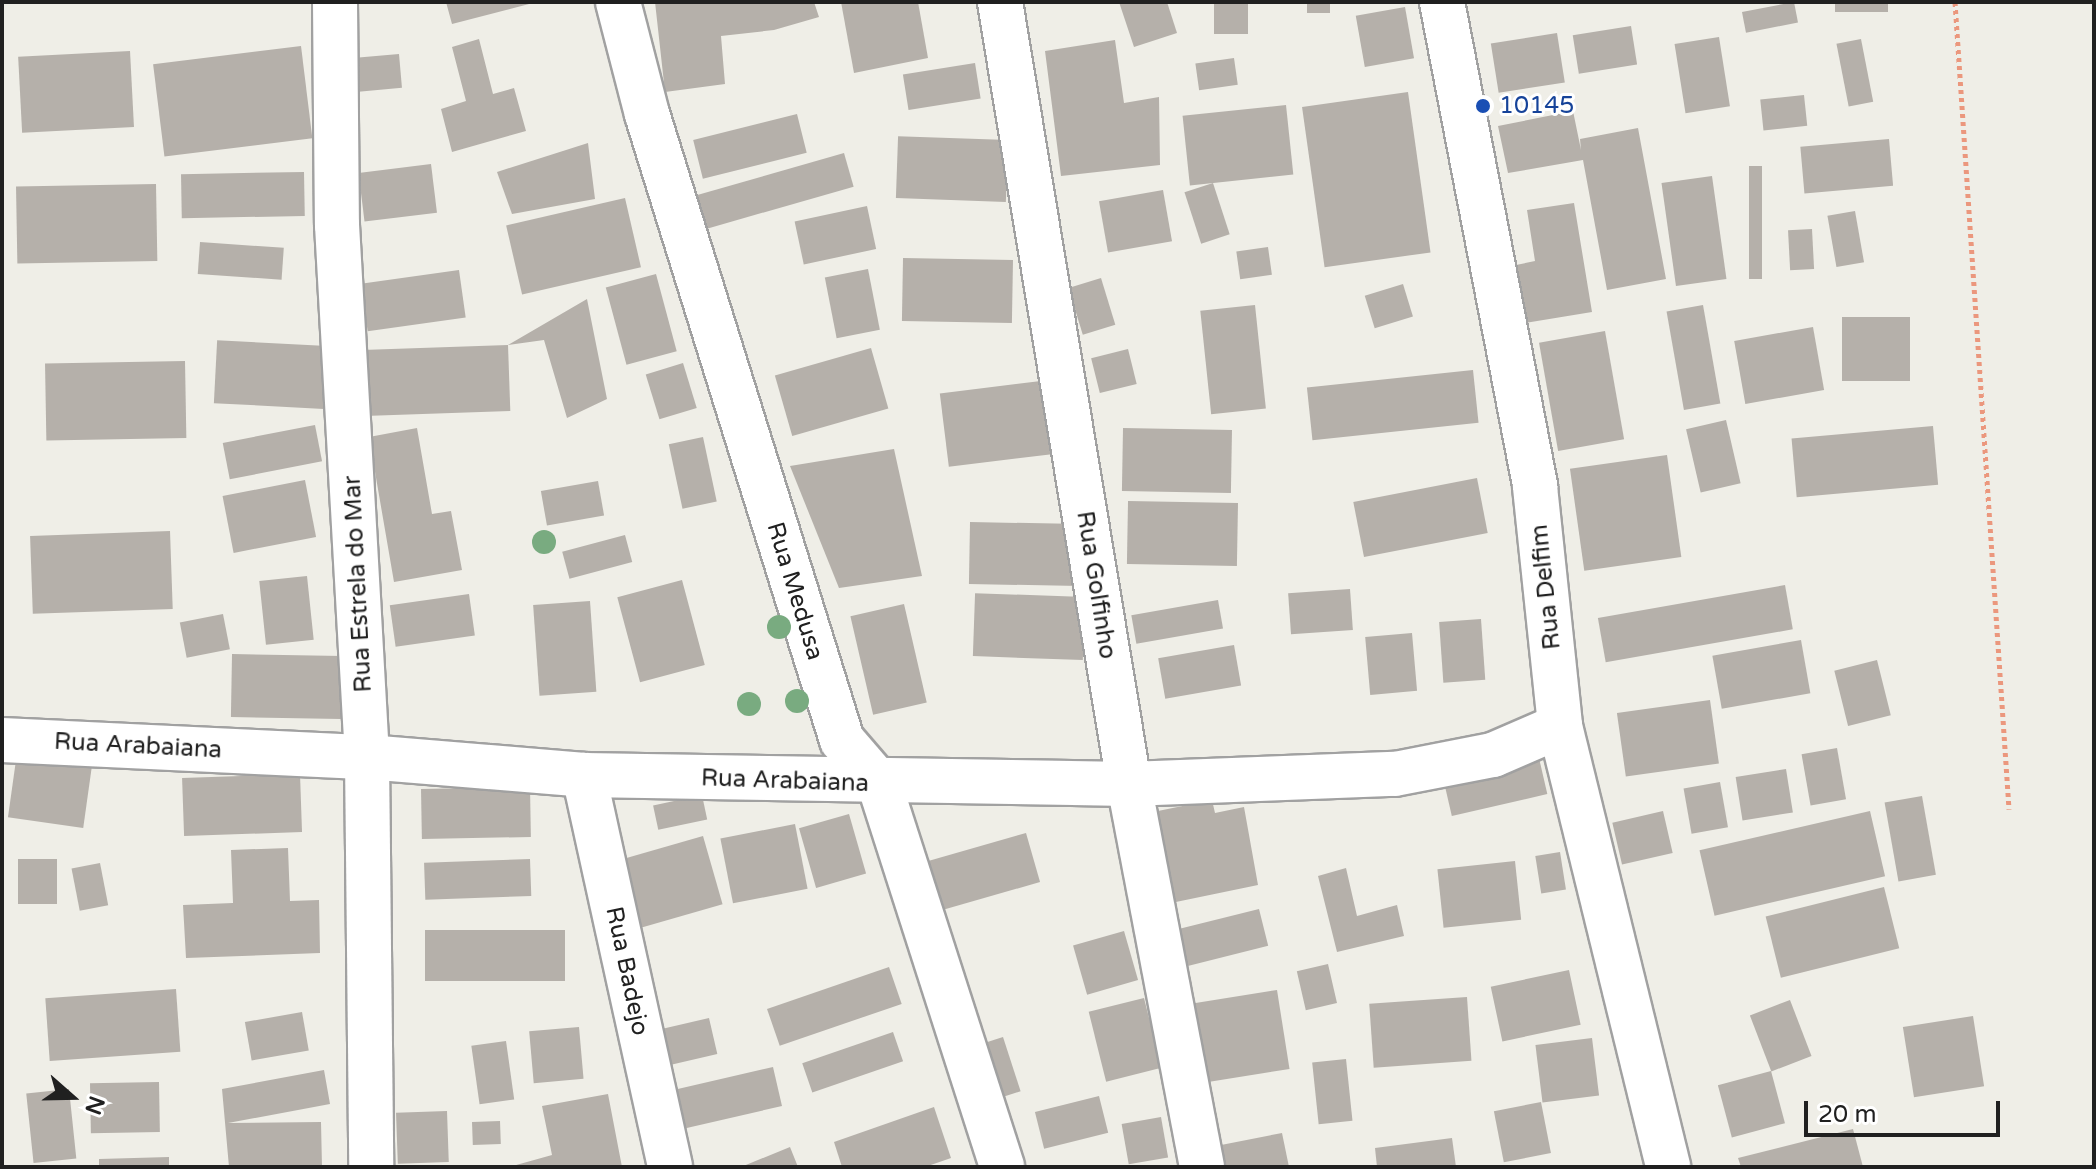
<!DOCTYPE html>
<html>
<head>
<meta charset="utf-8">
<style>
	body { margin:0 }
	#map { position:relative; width:2096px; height:1169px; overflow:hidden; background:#efeee7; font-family:"Varela Round",sans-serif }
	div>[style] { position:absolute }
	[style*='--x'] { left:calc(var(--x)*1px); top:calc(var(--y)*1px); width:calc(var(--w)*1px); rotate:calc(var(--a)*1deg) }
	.building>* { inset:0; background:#b5b0aa; transform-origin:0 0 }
	.path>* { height:5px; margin-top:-2.5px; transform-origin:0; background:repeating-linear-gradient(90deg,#eb977d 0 4px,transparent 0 8px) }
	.roads { filter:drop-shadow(2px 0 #a1a1a1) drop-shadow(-2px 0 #a1a1a1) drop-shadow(0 2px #a1a1a1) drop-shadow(0 -2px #a1a1a1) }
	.minor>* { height:44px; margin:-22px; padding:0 22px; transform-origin:22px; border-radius:22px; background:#fff }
	.trees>* { width:24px; height:24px; margin:-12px; border-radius:50%; background:#79ab80 }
	.dots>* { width:22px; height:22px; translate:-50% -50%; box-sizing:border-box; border:4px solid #fff; border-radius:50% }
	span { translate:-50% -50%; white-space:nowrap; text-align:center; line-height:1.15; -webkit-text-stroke:6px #fff; paint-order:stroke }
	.transit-label { font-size:24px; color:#164399 }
	.left { translate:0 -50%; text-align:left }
	.street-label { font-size:24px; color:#202020 }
	.frame { position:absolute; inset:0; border:4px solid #202020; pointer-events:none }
	.north { position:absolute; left:32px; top:1057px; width:80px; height:80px; -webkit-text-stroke:6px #fff; paint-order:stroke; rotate:110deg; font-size:22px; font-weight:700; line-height:32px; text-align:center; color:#202020 }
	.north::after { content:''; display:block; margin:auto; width:28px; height:36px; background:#202020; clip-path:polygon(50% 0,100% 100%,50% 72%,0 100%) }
	.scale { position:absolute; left:1804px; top:1101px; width:196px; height:36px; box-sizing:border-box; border:4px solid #202020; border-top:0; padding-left:10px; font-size:24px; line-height:28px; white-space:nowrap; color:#202020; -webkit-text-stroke:6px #fff; paint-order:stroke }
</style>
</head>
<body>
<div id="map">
	<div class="building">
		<div style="clip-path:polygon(446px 2px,532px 2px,533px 3px,452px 24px)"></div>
		<div style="clip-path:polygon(655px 2px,814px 2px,819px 17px,774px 30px,721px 36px,725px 84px,665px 92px)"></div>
		<div style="clip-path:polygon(841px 2px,918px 2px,928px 58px,854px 73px)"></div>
		<div style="clip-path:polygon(1119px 2px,1167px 2px,1177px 33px,1134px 47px)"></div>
		<div style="left:1214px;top:2px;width:34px;height:32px"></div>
		<div style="left:1307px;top:2px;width:23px;height:11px"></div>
		<div style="left:1794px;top:2px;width:21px;height:53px;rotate:79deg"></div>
		<div style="left:1835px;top:2px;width:53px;height:10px"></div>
		<div style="left:1405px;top:7px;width:52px;height:50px;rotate:80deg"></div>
		<div style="left:1631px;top:26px;width:39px;height:59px;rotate:81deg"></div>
		<div style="left:1557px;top:33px;width:50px;height:67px;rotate:81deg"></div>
		<div style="left:1719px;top:37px;width:70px;height:45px;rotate:81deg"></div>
		<div style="clip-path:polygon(479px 39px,493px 94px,514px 88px,526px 131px,452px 152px,441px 109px,466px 101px,452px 47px)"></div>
		<div style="left:1861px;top:39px;width:64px;height:25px;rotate:79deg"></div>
		<div style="clip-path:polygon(1115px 40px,1124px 103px,1159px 97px,1160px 165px,1061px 176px,1045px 51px)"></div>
		<div style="left:301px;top:46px;width:93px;height:149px;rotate:83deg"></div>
		<div style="left:130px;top:51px;width:76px;height:112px;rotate:87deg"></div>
		<div style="left:399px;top:54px;width:34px;height:49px;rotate:85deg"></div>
		<div style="left:1234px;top:58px;width:27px;height:39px;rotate:82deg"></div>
		<div style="left:975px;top:63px;width:36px;height:73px;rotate:81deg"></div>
		<div style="left:1408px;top:92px;width:162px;height:107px;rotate:82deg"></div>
		<div style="left:1804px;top:95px;width:31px;height:44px;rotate:84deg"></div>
		<div style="left:1286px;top:105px;width:70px;height:104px;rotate:84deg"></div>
		<div style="clip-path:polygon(1573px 111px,1581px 150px,1580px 139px,1638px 128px,1666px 279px,1607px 290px,1583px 160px,1508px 173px,1498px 126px)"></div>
		<div style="left:797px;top:114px;width:40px;height:107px;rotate:76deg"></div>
		<div style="left:1889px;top:139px;width:47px;height:89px;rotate:85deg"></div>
		<div style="left:1008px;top:140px;width:62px;height:110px;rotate:92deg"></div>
		<div style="clip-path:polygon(588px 143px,595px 199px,512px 214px,497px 172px)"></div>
		<div style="left:844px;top:153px;width:35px;height:158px;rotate:74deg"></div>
		<div style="left:431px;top:164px;width:49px;height:73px;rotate:83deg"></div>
		<div style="left:1749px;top:166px;width:13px;height:113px"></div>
		<div style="left:304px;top:172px;width:44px;height:123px;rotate:89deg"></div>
		<div style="left:1712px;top:176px;width:104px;height:51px;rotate:82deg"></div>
		<div style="left:1213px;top:183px;width:54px;height:30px;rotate:72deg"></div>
		<div style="left:156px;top:184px;width:77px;height:140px;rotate:89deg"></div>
		<div style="left:1163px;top:190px;width:52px;height:65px;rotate:80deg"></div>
		<div style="left:625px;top:198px;width:71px;height:122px;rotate:77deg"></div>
		<div style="clip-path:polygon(1574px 203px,1592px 312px,1525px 323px,1516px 265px,1535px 261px,1527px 210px)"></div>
		<div style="left:867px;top:206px;width:44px;height:74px;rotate:78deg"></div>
		<div style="left:1855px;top:211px;width:52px;height:28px;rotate:80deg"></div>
		<div style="left:1812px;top:229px;width:40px;height:24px;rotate:87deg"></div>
		<div style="left:200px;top:242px;width:84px;height:32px;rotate:4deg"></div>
		<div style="left:1268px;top:247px;width:28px;height:32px;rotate:82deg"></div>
		<div style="left:1013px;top:260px;width:63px;height:110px;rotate:91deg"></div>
		<div style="left:868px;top:269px;width:62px;height:44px;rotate:79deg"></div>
		<div style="left:459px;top:270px;width:48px;height:99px;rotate:82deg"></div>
		<div style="left:656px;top:274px;width:80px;height:52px;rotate:75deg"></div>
		<div style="left:1101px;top:278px;width:49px;height:34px;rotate:73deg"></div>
		<div style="left:1403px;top:284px;width:34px;height:40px;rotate:73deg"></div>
		<div style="clip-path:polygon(587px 299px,607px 399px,567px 418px,544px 340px,508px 345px)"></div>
		<div style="left:1255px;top:305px;width:104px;height:55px;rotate:84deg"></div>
		<div style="left:1703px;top:305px;width:100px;height:37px;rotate:80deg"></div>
		<div style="left:1842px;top:317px;width:68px;height:64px"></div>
		<div style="left:1813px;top:327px;width:64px;height:80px;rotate:80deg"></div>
		<div style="left:1605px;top:331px;width:110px;height:67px;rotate:80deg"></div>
		<div style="left:508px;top:345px;width:66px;height:146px;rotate:88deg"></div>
		<div style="left:327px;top:346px;width:63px;height:110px;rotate:93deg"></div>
		<div style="left:871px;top:348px;width:63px;height:100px;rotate:74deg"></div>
		<div style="left:1128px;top:349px;width:36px;height:38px;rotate:76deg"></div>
		<div style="left:185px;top:361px;width:77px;height:140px;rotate:89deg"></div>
		<div style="left:683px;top:363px;width:47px;height:39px;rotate:73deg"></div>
		<div style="left:1473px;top:370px;width:53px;height:167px;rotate:84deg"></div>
		<div style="left:1049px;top:380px;width:74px;height:110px;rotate:83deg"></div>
		<div style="left:1726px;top:420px;width:65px;height:41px;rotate:77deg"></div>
		<div style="left:315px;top:425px;width:37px;height:94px;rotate:79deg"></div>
		<div style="left:1933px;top:426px;width:59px;height:142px;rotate:85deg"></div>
		<div style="clip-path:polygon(417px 428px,432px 514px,451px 511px,462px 570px,394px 582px,369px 437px)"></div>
		<div style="left:1232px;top:430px;width:63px;height:109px;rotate:91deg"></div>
		<div style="left:703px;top:437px;width:66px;height:35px;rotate:78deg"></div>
		<div style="clip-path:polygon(894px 449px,922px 576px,839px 588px,790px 466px)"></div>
		<div style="left:1667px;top:455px;width:103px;height:98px;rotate:82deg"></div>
		<div style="left:1477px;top:478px;width:56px;height:126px;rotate:79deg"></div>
		<div style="left:305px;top:480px;width:58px;height:84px;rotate:79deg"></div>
		<div style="left:598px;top:481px;width:35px;height:58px;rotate:80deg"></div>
		<div style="left:1238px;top:503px;width:63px;height:110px;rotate:91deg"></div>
		<div style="left:1081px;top:524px;width:62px;height:111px;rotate:91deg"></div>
		<div style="left:170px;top:531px;width:78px;height:140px;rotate:88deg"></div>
		<div style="left:625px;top:535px;width:28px;height:65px;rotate:75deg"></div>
		<div style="left:307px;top:576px;width:64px;height:48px;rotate:84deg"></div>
		<div style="left:682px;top:580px;width:88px;height:67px;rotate:75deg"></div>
		<div style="left:1785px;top:585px;width:45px;height:190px;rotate:80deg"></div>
		<div style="left:1350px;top:589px;width:41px;height:62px;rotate:86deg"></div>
		<div style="left:469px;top:594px;width:42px;height:80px;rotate:82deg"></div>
		<div style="left:1085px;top:597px;width:63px;height:110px;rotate:92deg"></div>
		<div style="left:1218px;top:600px;width:29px;height:88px;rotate:80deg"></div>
		<div style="left:590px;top:601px;width:91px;height:57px;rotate:86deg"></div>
		<div style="left:904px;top:604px;width:101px;height:55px;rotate:77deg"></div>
		<div style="left:223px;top:614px;width:36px;height:44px;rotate:79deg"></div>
		<div style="left:1481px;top:619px;width:61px;height:42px;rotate:86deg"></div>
		<div style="left:1412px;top:633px;width:58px;height:47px;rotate:85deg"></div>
		<div style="left:1801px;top:640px;width:54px;height:90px;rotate:80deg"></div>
		<div style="left:1234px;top:645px;width:41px;height:77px;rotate:80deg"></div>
		<div style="left:342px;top:656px;width:63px;height:110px;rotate:91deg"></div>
		<div style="left:1877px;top:660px;width:57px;height:44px;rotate:76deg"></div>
		<div style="left:1710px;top:700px;width:64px;height:94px;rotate:82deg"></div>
		<div style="left:1837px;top:748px;width:52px;height:36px;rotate:80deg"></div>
		<div style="left:17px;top:753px;width:76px;height:65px;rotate:8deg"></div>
		<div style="left:1539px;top:758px;width:37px;height:98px;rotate:77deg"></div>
		<div style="left:1786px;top:769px;width:44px;height:51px;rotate:81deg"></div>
		<div style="left:300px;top:774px;width:58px;height:118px;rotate:88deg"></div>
		<div style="left:1720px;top:782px;width:46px;height:37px;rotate:80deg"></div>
		<div style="left:530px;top:787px;width:50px;height:109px;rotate:89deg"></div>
		<div style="left:702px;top:795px;width:25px;height:50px;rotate:78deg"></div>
		<div style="left:1922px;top:796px;width:80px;height:38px;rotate:80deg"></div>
		<div style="clip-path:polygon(1212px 800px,1215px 813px,1244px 807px,1258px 885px,1171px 903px,1153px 812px)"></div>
		<div style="left:1663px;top:811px;width:43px;height:52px;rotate:77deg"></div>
		<div style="left:1870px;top:811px;width:67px;height:175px;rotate:77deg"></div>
		<div style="left:849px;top:814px;width:62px;height:52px;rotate:74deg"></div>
		<div style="left:795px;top:824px;width:66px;height:76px;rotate:79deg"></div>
		<div style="left:1026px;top:833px;width:51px;height:108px;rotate:74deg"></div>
		<div style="left:703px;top:836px;width:71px;height:85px;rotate:74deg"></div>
		<div style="clip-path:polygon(288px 848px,290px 901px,319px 900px,320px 953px,186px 958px,183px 905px,233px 903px,231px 850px)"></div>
		<div style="left:1560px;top:852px;width:38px;height:25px;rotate:81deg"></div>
		<div style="left:18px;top:859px;width:39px;height:45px"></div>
		<div style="left:530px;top:859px;width:37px;height:106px;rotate:88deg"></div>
		<div style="left:1515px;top:861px;width:59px;height:78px;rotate:84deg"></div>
		<div style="left:100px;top:863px;width:43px;height:29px;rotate:79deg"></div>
		<div style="clip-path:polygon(1346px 868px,1357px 916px,1397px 905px,1404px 936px,1337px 952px,1318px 876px)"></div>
		<div style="left:1884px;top:887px;width:63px;height:122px;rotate:76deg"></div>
		<div style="left:1259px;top:909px;width:38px;height:89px;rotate:76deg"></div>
		<div style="left:425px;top:930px;width:140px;height:51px"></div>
		<div style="left:1124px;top:931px;width:51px;height:53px;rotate:74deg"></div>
		<div style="left:1328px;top:964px;width:40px;height:32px;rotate:77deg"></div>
		<div style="left:889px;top:967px;width:39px;height:129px;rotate:71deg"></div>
		<div style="left:1569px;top:970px;width:56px;height:80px;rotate:78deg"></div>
		<div style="left:176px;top:989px;width:63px;height:131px;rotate:86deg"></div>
		<div style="left:1277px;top:990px;width:80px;height:84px;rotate:81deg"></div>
		<div style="left:1467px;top:997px;width:64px;height:98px;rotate:86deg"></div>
		<div style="left:1144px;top:998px;width:72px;height:57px;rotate:76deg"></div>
		<div style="left:1790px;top:1000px;width:60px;height:43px;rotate:69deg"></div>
		<div style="left:302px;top:1012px;width:39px;height:58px;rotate:80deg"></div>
		<div style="left:1973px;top:1016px;width:71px;height:71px;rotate:81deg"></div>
		<div style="left:709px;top:1018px;width:37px;height:53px;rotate:77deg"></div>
		<div style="left:579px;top:1027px;width:52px;height:50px;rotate:85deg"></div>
		<div style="left:893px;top:1032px;width:31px;height:96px;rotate:71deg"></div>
		<div style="left:1003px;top:1037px;width:57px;height:27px;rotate:72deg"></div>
		<div style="left:1592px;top:1038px;width:58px;height:57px;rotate:83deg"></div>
		<div style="left:506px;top:1041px;width:59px;height:35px;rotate:82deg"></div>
		<div style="left:1346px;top:1059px;width:62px;height:34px;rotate:84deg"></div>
		<div style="left:773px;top:1067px;width:40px;height:100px;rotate:77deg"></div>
		<div style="clip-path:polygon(324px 1070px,330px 1104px,228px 1123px,321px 1122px,322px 1167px,229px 1167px,222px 1089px)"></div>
		<div style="left:1771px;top:1071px;width:54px;height:55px;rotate:75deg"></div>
		<div style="left:159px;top:1082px;width:50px;height:69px;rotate:89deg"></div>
		<div style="left:69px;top:1089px;width:70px;height:43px;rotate:84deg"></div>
		<div style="clip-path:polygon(608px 1094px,622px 1167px,509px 1167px,552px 1155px,542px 1106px)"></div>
		<div style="left:1099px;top:1096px;width:38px;height:66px;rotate:76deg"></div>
		<div style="left:1541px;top:1102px;width:52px;height:48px;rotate:79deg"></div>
		<div style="clip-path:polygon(934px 1107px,951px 1158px,925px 1167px,842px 1167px,834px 1142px)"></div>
		<div style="left:447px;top:1111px;width:51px;height:51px;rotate:88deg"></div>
		<div style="left:1161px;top:1117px;width:41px;height:40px;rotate:80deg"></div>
		<div style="left:500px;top:1121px;width:23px;height:28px;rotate:88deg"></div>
		<div style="clip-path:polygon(1853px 1129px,1863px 1167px,1741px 1167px,1738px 1158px)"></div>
		<div style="clip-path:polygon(1282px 1133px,1289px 1167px,1220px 1167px,1216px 1146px)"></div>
		<div style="clip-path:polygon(1452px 1138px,1456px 1167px,1377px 1167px,1375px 1148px)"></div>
		<div style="clip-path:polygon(790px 1147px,798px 1167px,741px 1167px)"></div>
		<div style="clip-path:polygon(169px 1157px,169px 1167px,99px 1167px,99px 1159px)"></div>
	</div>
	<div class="path">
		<div style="--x:1955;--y:2;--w:809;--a:86.17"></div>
	</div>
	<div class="roads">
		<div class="minor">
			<div style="--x:335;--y:2;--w:223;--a:89.5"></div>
			<div style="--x:337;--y:225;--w:533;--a:86.77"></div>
			<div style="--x:367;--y:757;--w:410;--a:89.4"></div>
			<div style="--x:618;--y:2;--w:116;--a:75.5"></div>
			<div style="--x:647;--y:114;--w:656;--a:72.7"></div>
			<div style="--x:842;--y:740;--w:57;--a:49.3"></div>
			<div style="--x:879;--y:783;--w:403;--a:72.2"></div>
			<div style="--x:1000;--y:2;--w:793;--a:80.63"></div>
			<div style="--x:1129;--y:784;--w:390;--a:79.2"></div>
			<div style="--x:1442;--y:2;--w:494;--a:79.1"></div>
			<div style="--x:1535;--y:487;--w:240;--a:84"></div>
			<div style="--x:1560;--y:726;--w:454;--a:76.2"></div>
			<div style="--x:2;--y:740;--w:365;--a:2.7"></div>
			<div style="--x:367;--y:757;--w:218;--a:4.7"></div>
			<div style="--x:584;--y:775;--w:545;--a:0.95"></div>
			<div style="--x:1129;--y:784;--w:266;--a:-2.2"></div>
			<div style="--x:1395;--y:774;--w:100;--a:-11"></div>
			<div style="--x:1493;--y:755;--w:73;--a:-23.4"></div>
			<div style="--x:584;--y:775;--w:401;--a:77.6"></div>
		</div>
	</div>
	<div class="trees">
		<div style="left:544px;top:542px"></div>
		<div style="left:779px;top:627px"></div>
		<div style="left:797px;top:701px"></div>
		<div style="left:749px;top:704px"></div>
	</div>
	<div class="dots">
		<div style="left:1483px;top:106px;background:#1a4fb4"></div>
	</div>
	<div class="transit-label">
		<span class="left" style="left:1499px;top:106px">10145</span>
	</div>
	<div class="street-label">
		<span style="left:358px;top:584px;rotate:-93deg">Rua Estrela do Mar</span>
		<span style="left:1096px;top:585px;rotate:81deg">Rua Golfinho</span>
		<span style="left:1546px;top:587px;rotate:-96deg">Rua Delfim</span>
		<span style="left:795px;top:591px;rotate:73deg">Rua Medusa</span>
		<span style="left:138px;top:746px;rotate:3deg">Rua Arabaiana</span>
		<span style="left:785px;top:781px;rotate:2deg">Rua Arabaiana</span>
		<span style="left:627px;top:971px;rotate:78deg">Rua Badejo</span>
	</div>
	<div class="frame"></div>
	<div class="north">N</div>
	<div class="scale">20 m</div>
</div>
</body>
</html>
